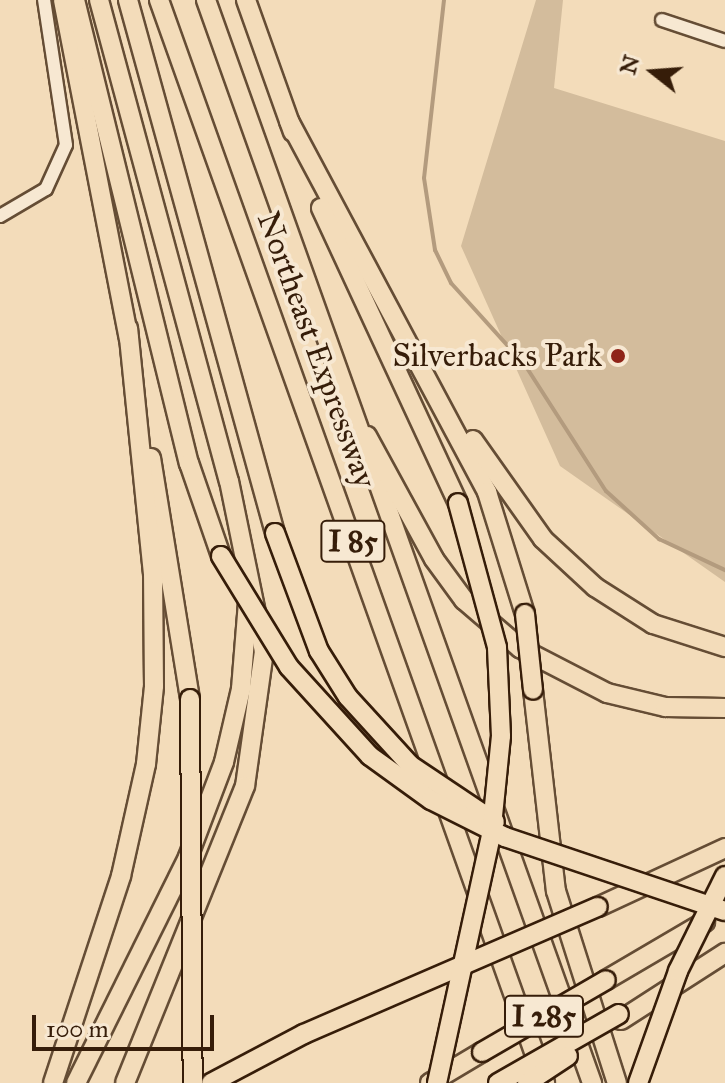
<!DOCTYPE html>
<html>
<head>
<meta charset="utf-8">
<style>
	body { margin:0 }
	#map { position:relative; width:725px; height:1083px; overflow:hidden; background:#f3dcba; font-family:"IM FELL Great Primer",serif }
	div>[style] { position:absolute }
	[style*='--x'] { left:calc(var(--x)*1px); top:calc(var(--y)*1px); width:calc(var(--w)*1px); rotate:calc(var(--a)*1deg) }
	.green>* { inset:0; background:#d3bc9c }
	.stream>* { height:4px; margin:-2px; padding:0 2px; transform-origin:2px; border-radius:2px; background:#b39b7e }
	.roads { filter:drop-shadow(2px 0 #654d35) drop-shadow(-2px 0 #654d35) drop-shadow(0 2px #654d35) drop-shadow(0 -2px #654d35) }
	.minor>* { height:12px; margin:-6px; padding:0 6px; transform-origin:6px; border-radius:6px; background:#f7e8d2 }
	.highway>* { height:18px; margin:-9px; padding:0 9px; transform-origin:9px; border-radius:9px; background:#f3dcba }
	.bridges { filter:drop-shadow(2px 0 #361d09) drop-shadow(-2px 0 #361d09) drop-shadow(0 2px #361d09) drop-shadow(0 -2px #361d09) }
	.highway-bridge>* { height:18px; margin:-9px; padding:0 9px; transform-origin:9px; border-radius:9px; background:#f3dcba }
	.dots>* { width:22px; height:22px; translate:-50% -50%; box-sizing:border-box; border:4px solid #f7e8d2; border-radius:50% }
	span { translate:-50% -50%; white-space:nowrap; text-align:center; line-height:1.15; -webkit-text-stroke:8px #f7e8d2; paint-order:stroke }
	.shield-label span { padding:2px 6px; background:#f7e8d2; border:2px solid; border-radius:6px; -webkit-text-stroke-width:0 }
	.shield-label { font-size:30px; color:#361d09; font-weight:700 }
	.street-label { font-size:32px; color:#361d09 }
	.poi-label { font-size:32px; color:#361d09 }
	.right { translate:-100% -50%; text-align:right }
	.north { position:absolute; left:613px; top:32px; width:80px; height:80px; -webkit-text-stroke:6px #f7e8d2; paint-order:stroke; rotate:287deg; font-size:22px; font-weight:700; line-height:32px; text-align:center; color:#361d09 }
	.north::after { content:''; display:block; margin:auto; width:28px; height:36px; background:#361d09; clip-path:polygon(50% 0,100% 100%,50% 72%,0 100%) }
	.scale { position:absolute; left:32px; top:1015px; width:182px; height:36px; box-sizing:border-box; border:4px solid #361d09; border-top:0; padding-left:10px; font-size:24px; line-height:28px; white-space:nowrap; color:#361d09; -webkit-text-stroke:6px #f7e8d2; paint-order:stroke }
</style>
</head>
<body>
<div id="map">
	<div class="green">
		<div style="clip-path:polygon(536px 0,563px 0,554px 88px,725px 141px,725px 582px,560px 466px,461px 246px)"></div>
	</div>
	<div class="stream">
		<div style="--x:444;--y:0;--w:179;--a:96.4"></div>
		<div style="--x:424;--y:178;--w:73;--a:81.3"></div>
		<div style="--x:435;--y:250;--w:37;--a:64"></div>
		<div style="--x:451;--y:283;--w:110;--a:47.9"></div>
		<div style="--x:525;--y:365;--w:150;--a:57.3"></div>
		<div style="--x:606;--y:491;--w:72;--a:42.2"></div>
		<div style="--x:659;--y:539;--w:73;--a:25.2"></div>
	</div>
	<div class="roads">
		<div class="minor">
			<div style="--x:662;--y:20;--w:66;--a:18.4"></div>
			<div style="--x:0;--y:216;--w:53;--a:-30.4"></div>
			<div style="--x:46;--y:189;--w:48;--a:-65.6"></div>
			<div style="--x:66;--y:145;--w:147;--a:-98.6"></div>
		</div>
		<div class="highway">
			<div style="--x:63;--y:0;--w:345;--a:79"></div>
			<div style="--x:75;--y:0;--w:477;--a:76.2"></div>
			<div style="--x:189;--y:463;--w:98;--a:71"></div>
			<div style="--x:99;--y:0;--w:498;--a:74.9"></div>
			<div style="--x:229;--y:481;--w:174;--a:78.4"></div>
			<div style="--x:264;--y:651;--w:136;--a:98"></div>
			<div style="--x:245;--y:786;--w:320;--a:112"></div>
			<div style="--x:128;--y:0;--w:553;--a:74.58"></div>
			<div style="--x:159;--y:0;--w:1150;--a:70.38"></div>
			<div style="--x:206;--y:0;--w:1150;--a:70.38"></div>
			<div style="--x:246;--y:0;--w:140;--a:70.4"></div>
			<div style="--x:289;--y:121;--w:421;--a:61.9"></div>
			<div style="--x:487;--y:492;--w:128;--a:72.7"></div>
			<div style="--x:321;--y:208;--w:325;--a:65.1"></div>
			<div style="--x:367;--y:436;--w:140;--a:61.4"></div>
			<div style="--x:434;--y:559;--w:51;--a:53.8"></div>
			<div style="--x:464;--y:600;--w:74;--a:40.6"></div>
			<div style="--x:520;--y:648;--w:98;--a:27.3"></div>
			<div style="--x:607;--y:693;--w:60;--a:13.6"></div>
			<div style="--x:665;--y:707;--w:60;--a:1"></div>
			<div style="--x:473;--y:440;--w:121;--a:54.7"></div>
			<div style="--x:543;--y:539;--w:71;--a:42.7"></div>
			<div style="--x:595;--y:587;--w:69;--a:32.5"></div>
			<div style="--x:653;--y:624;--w:76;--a:17.7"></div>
			<div style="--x:151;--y:458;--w:244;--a:80.8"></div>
			<div style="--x:533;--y:690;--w:202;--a:83.5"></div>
			<div style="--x:556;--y:891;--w:201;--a:72.4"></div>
			<div style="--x:598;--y:907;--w:140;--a:-24.9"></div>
			<div style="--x:606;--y:980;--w:115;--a:-30.4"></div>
			<div style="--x:621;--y:1020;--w:124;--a:-32.8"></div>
			<div style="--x:53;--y:1083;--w:218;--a:-71.8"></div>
			<div style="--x:121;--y:876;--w:115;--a:-77.4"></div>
			<div style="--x:146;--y:764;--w:78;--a:-84.1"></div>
			<div style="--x:154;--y:686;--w:112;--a:-90.5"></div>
			<div style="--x:153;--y:574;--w:247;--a:-95.8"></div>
			<div style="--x:76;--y:1083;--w:252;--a:-63.6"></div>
			<div style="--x:188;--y:857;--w:102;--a:-69.2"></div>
			<div style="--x:224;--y:762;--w:75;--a:-76.9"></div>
			<div style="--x:241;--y:689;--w:87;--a:-85.4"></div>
			<div style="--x:430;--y:1083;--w:61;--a:-30.8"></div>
		</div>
	</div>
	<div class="bridges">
		<div class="highway-bridge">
			<div style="--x:275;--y:533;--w:126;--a:69.6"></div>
			<div style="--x:319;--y:651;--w:54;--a:57.8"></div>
			<div style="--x:348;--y:697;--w:92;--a:47.6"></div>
			<div style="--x:410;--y:765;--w:102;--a:33.8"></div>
			<div style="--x:221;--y:556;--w:130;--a:58.5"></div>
			<div style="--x:289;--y:667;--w:120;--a:47.7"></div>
			<div style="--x:370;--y:756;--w:75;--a:35.8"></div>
			<div style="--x:431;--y:800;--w:83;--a:26.6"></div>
			<div style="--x:505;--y:837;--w:232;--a:18.6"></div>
			<div style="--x:525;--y:614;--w:76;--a:84"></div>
			<div style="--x:190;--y:699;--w:384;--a:89.6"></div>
			<div style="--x:482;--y:1052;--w:143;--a:-30.1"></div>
			<div style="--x:211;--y:1083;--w:105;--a:-27.8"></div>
			<div style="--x:304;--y:1034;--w:320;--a:-23.4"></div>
			<div style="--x:437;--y:1083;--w:253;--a:-77.7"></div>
			<div style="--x:491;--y:836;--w:100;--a:-84.3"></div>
			<div style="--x:501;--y:736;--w:89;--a:-92.6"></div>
			<div style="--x:497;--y:647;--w:149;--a:-105.2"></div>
			<div style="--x:498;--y:1083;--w:139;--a:-29.7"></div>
			<div style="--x:527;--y:1083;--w:49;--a:-33.4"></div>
			<div style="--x:638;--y:1083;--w:119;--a:-70.3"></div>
			<div style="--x:678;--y:971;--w:106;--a:-63.7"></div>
		</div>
	</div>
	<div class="dots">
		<div style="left:618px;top:356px;background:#8f2418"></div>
	</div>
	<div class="shield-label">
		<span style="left:353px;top:541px">I 85</span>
		<span style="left:544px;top:1016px">I 285</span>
	</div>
	<div class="street-label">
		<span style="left:316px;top:350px;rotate:70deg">Northeast Expressway</span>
	</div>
	<div class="poi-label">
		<span class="right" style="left:602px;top:356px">Silverbacks Park</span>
	</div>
	<div class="north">N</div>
	<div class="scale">100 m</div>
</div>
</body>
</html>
